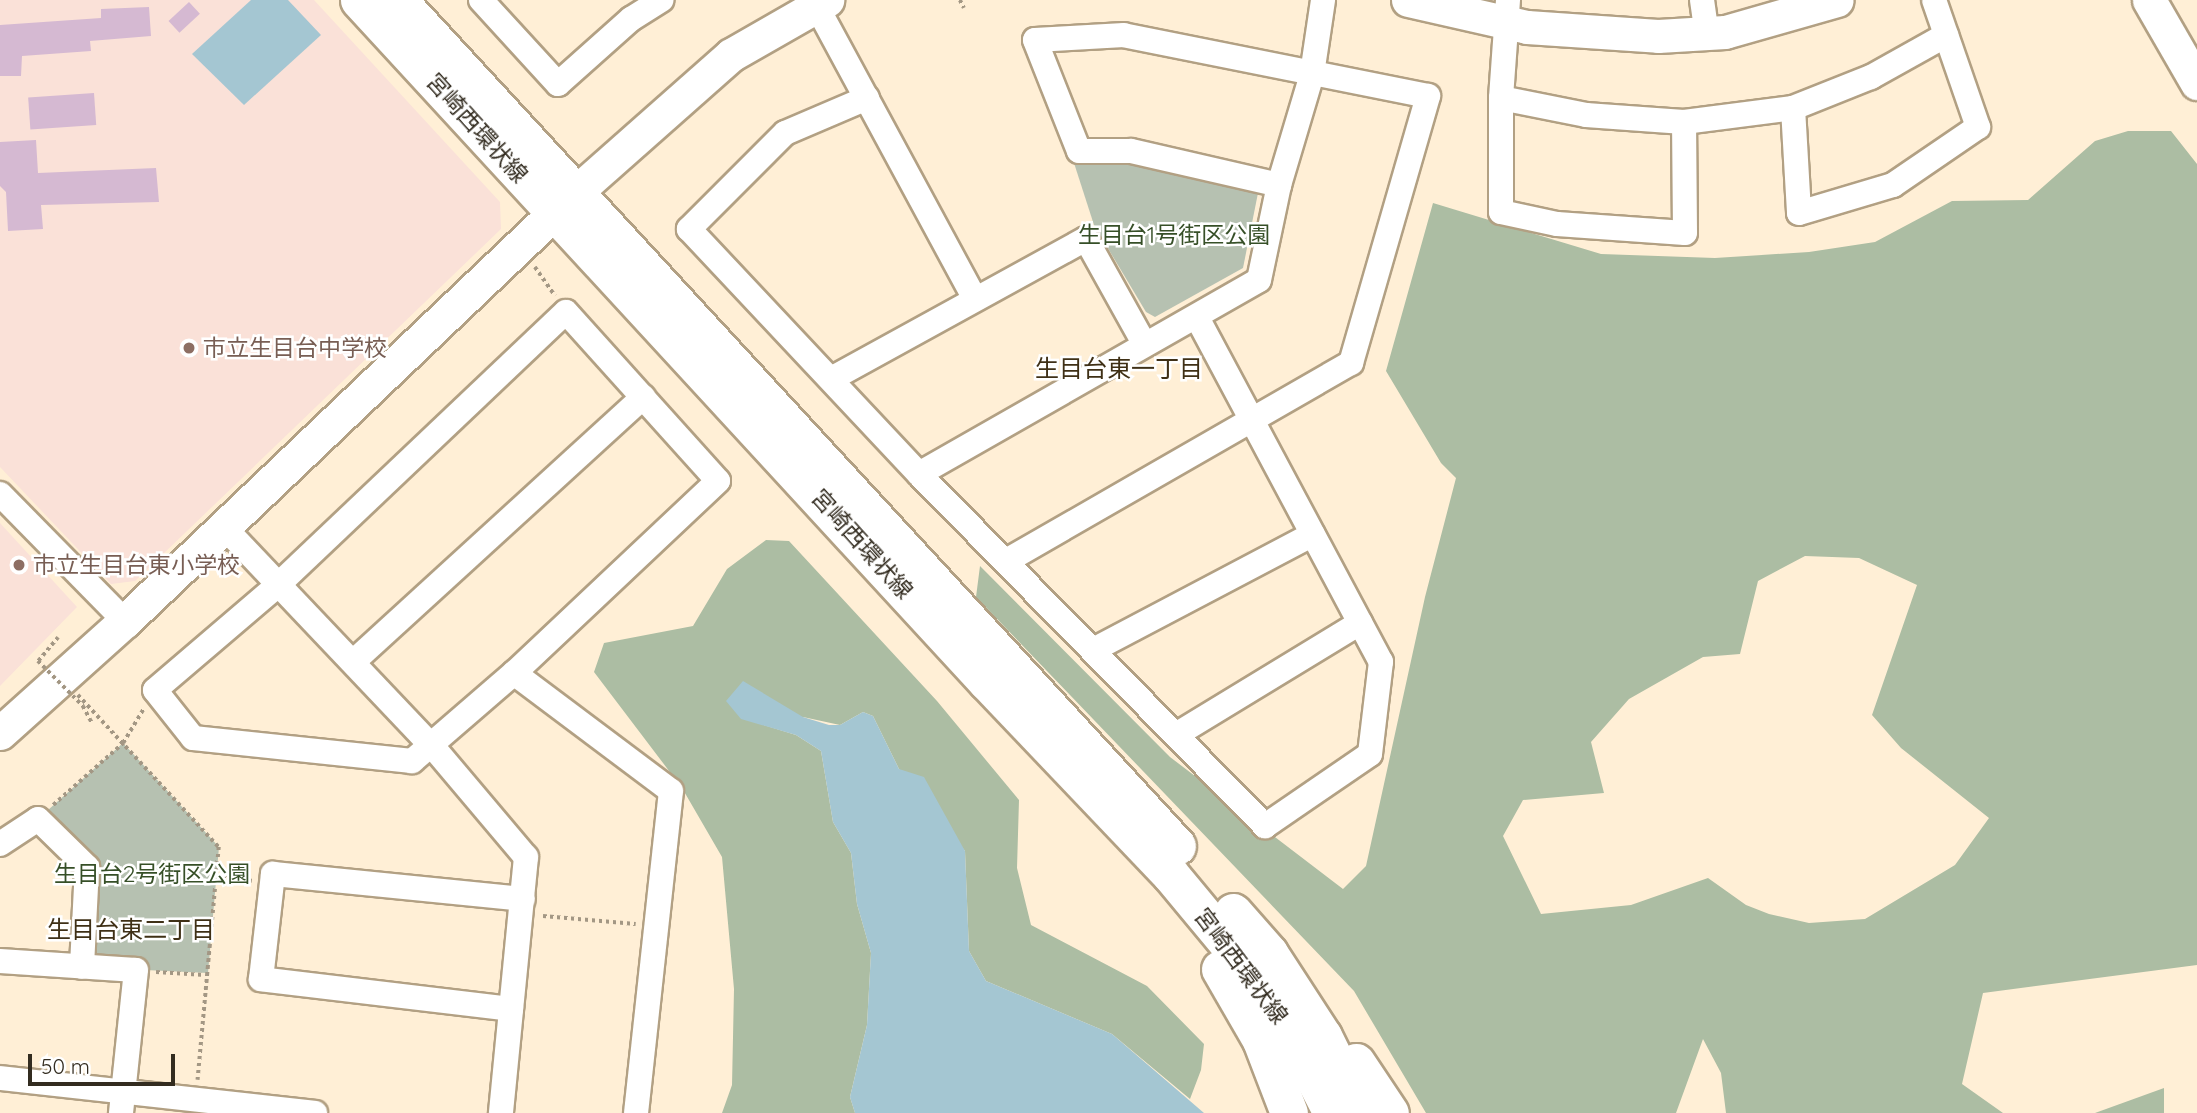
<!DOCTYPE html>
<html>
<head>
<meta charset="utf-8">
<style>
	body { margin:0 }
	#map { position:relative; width:2197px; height:1113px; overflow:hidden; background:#ffefd6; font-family:Quicksand,"Noto Sans JP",sans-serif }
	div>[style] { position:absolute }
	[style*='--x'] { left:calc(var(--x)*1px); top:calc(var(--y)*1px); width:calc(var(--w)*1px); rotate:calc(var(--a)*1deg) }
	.education>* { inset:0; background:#fae1d8 }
	.green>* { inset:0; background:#b6c1b1 }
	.forest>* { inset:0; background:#acbda3 }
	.water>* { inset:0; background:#a4c6d2 }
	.building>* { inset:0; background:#d5b9d2; transform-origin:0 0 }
	.path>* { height:3.5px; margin-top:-1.75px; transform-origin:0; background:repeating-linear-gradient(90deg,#a39784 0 3.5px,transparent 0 7px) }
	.roads { filter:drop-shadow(2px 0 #b2a083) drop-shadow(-2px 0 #b2a083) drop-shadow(0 2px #b2a083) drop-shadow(0 -2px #b2a083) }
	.street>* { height:24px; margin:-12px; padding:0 12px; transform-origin:12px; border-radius:12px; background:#fff }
	.secondary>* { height:33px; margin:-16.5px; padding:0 16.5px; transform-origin:16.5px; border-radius:16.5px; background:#fff }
	.primary>* { height:37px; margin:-18.5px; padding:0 18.5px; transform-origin:18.5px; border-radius:18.5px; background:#fff }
	.path-bridge>* { height:3.5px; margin-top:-1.75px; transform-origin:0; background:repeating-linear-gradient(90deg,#a39784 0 3.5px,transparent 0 7px) }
	.dots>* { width:19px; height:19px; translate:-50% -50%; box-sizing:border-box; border:4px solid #fff; border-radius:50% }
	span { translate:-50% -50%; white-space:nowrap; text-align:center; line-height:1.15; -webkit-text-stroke:5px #fff; paint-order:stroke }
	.street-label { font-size:23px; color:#332c20 }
	.park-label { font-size:23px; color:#364f27 }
	.education-label { font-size:23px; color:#785e54 }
	.left { translate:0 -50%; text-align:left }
	.neighbourhood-label { font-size:24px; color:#3f3016 }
	.scale { position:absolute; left:28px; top:1054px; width:147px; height:32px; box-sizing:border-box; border:4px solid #332c20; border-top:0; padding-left:9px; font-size:21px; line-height:24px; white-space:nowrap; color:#332c20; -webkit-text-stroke:5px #fff; paint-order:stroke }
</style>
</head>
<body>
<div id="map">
	<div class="education">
		<div style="clip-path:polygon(0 0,314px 0,500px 202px,501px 229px,135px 581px,111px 584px,0 467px)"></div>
		<div style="clip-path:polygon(0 523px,77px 607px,0 686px)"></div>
	</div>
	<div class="green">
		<div style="clip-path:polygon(1130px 159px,1258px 193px,1243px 268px,1155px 317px,1146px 312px,1094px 225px,1074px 163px)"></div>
		<div style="clip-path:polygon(123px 743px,219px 847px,208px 973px,82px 967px,87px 867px,38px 819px)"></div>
	</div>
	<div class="forest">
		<div style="clip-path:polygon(evenodd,2128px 131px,2171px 131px,2197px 164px,2197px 965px,1983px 993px,1962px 1084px,2003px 1113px,1726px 1113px,1721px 1073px,1703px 1039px,1676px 1113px,1426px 1113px,1354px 991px,976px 597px,980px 566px,1170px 757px,1343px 889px,1366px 866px,1425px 597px,1456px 478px,1441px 463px,1386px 371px,1433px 203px,1601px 254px,1715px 258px,1809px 252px,1875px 242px,1952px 201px,2028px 200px,2095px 141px,2128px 131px,1805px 556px,1859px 558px,1917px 585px,1872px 715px,1901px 748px,1989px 818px,1955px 865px,1865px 919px,1809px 923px,1769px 914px,1746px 905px,1708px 878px,1631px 905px,1541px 914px,1503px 836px,1523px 800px,1604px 793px,1591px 742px,1629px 699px,1703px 657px,1740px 654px,1758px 581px,1805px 556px)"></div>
		<div style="clip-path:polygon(766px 540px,789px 541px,937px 701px,1019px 800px,1017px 868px,1031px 925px,1147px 986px,1204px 1044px,1201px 1070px,1190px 1099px,1112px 1034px,986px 981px,969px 951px,965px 851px,899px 769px,873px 716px,863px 712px,840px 725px,803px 717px,741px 718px,796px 735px,821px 751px,833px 822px,851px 853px,857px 904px,871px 953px,867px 1025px,850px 1097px,855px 1113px,722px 1113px,732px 1085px,734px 989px,722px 857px,682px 788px,594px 672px,604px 643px,693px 626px,727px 569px)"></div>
		<div style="clip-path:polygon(2164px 1088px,2164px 1113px,2095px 1113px)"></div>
	</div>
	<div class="water">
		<div style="clip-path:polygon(251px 0,288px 0,321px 35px,244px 105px,192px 54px)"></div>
		<div style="clip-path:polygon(743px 681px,803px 717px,829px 725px,840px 725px,863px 712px,873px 716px,899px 769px,924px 777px,965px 851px,969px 951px,986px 981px,1112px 1034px,1204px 1113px,855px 1113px,850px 1097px,867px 1025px,871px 953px,857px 904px,851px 853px,833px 822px,821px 751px,796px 735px,741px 719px,726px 701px)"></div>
	</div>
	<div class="building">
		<div style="left:189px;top:2px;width:16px;height:28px;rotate:47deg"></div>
		<div style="clip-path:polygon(149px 7px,151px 36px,90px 41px,91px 51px,22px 56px,21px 76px,0 76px,0 25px,101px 18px,101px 9px)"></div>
		<div style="left:94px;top:93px;width:32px;height:66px;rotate:86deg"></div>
		<div style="clip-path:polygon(36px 140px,38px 173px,156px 168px,159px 202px,41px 205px,43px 229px,8px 231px,6px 192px,0 186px,0 142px)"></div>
	</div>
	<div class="path">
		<div style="--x:960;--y:0;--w:9;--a:63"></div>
		<div style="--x:535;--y:267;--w:35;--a:55"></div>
		<div style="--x:38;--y:661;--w:31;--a:-50"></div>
		<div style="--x:78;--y:695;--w:207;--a:47.2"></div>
		<div style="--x:219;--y:847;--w:234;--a:95.2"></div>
		<div style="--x:83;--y:706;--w:19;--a:62"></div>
		<div style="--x:53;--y:805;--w:94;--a:-41.5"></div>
		<div style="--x:123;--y:743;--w:39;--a:-59"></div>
		<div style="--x:216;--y:877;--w:36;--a:6"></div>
		<div style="--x:543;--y:916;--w:93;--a:4.9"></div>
		<div style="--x:156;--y:972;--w:49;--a:3.5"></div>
	</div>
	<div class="roads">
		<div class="street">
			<div style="--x:481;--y:0;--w:114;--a:47.5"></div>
			<div style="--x:558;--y:84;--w:98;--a:-41.7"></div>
			<div style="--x:631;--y:19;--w:36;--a:-32"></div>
			<div style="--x:1508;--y:0;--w:98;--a:94.1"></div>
			<div style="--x:1501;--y:98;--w:114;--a:90"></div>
			<div style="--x:1501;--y:212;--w:57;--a:12.1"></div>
			<div style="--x:1557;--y:224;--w:128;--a:4"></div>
			<div style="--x:1685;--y:233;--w:111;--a:-90.5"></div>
			<div style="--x:1702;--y:0;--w:34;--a:82"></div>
			<div style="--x:816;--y:5;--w:334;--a:61.6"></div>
			<div style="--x:867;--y:98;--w:89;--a:156.9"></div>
			<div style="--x:785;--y:133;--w:136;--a:135"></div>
			<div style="--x:689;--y:229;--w:336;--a:46.8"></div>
			<div style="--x:919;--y:474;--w:494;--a:45.5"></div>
			<div style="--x:1265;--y:826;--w:127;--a:-34.4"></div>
			<div style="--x:1370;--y:754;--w:93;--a:-83.2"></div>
			<div style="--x:1381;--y:662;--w:391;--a:-118.1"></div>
			<div style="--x:1501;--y:98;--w:87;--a:11.3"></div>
			<div style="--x:1586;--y:115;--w:98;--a:4.1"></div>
			<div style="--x:1684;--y:122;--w:110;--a:-7.3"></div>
			<div style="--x:1793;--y:108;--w:84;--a:-21.7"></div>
			<div style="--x:1871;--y:77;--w:86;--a:-29.2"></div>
			<div style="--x:1793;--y:108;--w:105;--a:86.7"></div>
			<div style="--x:1799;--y:213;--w:98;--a:-16.6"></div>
			<div style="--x:1893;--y:185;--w:103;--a:-34.3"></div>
			<div style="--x:1978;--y:127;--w:134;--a:-109.1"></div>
			<div style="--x:566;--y:312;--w:227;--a:48"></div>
			<div style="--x:718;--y:481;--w:280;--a:136.7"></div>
			<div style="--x:514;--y:673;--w:135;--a:139.2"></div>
			<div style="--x:412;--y:761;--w:220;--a:-174"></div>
			<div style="--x:193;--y:738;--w:61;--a:-128.4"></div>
			<div style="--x:155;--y:690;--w:163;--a:-40.5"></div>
			<div style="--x:279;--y:584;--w:395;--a:-43.5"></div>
			<div style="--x:831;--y:379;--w:291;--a:-28.8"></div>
			<div style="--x:1086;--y:239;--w:119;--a:60.9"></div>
			<div style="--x:919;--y:474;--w:391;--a:-29.7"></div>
			<div style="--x:1259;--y:280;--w:97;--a:-78.1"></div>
			<div style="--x:1279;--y:185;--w:116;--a:-73.4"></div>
			<div style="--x:1312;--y:74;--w:75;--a:-81.5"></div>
			<div style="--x:0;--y:494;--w:178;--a:45.5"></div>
			<div style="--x:222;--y:525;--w:306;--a:46.5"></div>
			<div style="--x:433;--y:747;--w:144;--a:49.8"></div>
			<div style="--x:526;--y:857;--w:257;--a:95.6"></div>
			<div style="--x:1008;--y:560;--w:396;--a:-29.9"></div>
			<div style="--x:1351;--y:363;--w:278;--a:-73.9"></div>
			<div style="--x:1428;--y:96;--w:310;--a:-168.7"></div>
			<div style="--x:1124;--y:35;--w:89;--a:176.8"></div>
			<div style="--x:1035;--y:40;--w:119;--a:68.4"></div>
			<div style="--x:1079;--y:151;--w:52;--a:0"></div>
			<div style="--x:1131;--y:151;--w:152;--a:12.9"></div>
			<div style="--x:1095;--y:649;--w:246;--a:-27.8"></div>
			<div style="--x:353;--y:662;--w:393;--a:-42.4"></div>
			<div style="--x:514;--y:673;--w:196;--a:36.9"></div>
			<div style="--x:671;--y:791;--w:324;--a:96.2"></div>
			<div style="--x:1179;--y:733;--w:212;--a:-31.3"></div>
			<div style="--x:0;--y:844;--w:45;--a:-33.3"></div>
			<div style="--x:38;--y:819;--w:69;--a:44.4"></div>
			<div style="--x:87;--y:867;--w:100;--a:92.9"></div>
			<div style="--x:0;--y:961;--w:136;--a:3.8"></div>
			<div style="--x:136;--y:970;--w:144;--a:96"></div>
			<div style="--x:511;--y:1009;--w:252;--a:-173.2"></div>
			<div style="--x:261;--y:979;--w:106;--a:-83.5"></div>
			<div style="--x:273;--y:874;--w:251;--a:5.7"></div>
			<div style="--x:0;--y:1078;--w:317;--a:6.3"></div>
		</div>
		<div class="secondary">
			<div style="--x:1408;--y:0;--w:122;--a:12.8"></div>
			<div style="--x:1527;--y:27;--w:131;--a:3.9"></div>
			<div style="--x:1658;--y:36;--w:67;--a:-3.4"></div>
			<div style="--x:1725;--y:32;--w:116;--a:-15.9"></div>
			<div style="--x:2149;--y:0;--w:96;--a:60"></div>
			<div style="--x:0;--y:733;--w:168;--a:-41.9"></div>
			<div style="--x:125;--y:621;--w:621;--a:-43.56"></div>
			<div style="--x:575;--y:193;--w:208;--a:-41.5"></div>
			<div style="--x:731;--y:55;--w:111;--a:-29.8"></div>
		</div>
		<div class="primary">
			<div style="--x:359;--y:0;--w:927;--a:47.36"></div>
			<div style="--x:987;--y:682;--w:265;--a:46.4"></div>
			<div style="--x:1170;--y:874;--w:116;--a:50.3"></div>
			<div style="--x:1244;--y:963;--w:90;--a:56.8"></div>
			<div style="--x:1293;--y:1038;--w:85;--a:62.5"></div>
			<div style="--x:398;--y:0;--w:1150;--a:47.36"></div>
			<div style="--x:1233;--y:912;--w:55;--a:48.7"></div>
			<div style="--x:1269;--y:953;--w:99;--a:57"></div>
			<div style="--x:1323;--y:1036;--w:86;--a:63.7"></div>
			<div style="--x:1220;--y:969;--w:82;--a:60"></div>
			<div style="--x:1261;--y:1040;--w:78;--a:69"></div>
			<div style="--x:1356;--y:1062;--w:61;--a:56.3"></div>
		</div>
	</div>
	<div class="path-bridge">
		<div style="--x:38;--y:661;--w:64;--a:45"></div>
	</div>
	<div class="dots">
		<div style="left:189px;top:348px;background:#8d6e63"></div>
		<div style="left:19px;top:565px;background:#8d6e63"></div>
	</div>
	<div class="street-label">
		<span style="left:477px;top:128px;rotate:48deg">宮崎西環状線</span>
		<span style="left:862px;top:544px;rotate:48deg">宮崎西環状線</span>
		<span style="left:1241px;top:966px;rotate:53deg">宮崎西環状線</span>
	</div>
	<div class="park-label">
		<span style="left:1174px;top:235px">生目台1号街区公園</span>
		<span style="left:152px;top:874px">生目台2号街区公園</span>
	</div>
	<div class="education-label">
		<span class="left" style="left:203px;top:348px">市立生目台中学校</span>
		<span class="left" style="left:33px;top:565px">市立生目台東小学校</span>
	</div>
	<div class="neighbourhood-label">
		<span style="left:1119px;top:369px">生目台東一丁目</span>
		<span style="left:131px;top:930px">生目台東二丁目</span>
	</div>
	<div class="scale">50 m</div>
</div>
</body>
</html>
